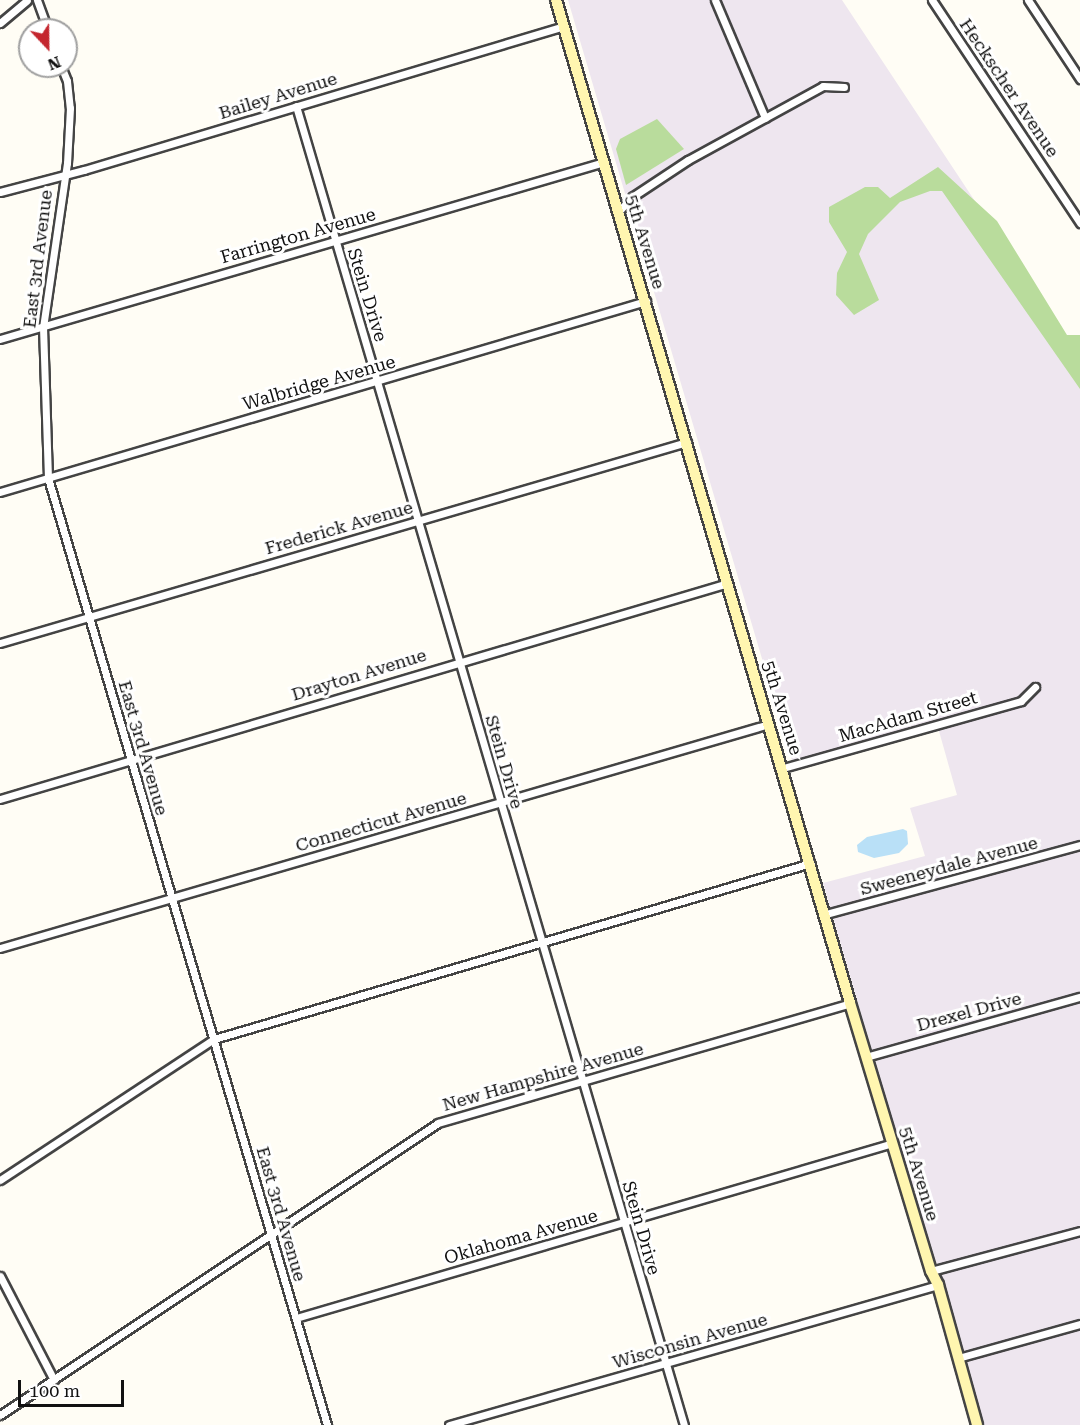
<!DOCTYPE html>
<html>
<head>
<meta charset="utf-8">
<style>
	body { margin:0 }
	#map { position:relative; width:1080px; height:1425px; overflow:hidden; background:#fffdf5; font-family:"Roboto Serif",serif }
	div>[style] { position:absolute }
	[style*='--x'] { left:calc(var(--x)*1px); top:calc(var(--y)*1px); width:calc(var(--w)*1px); rotate:calc(var(--a)*1deg) }
	.industrial>* { inset:0; background:#eee6ef }
	.forest>* { inset:0; background:#b9dc9c }
	.water>* { inset:0; background:#b9e0f7 }
	.roads { filter:drop-shadow(2px 0 #444) drop-shadow(-2px 0 #444) drop-shadow(0 2px #444) drop-shadow(0 -2px #444) }
	.street>* { height:7px; margin:-3.5px; padding:0 3.5px; transform-origin:3.5px; border-radius:3.5px; background:#fff }
	.secondary>* { height:10px; margin:-5px; padding:0 5px; transform-origin:5px; border-radius:5px; background:#fff6b0 }
	span { translate:-50% -50%; white-space:nowrap; text-align:center; line-height:1.15; -webkit-text-stroke:6px #fff; paint-order:stroke }
	.street-label { font-size:18px; color:#111 }
	.north { position:absolute; left:18px; top:18px; width:60px; height:60px; box-sizing:border-box; background:#fff; border:2px solid #a0a0a0; border-radius:50%; rotate:158deg; font-size:16px; font-weight:700; line-height:24px; text-align:center; color:#111 }
	.north::after { content:''; display:block; margin:auto; width:21px; height:27px; background:#c4262e; clip-path:polygon(50% 0,100% 100%,50% 72%,0 100%) }
	.scale { position:absolute; left:18px; top:1380px; width:106px; height:27px; box-sizing:border-box; border:3px solid #111; border-top:0; padding-left:8px; font-size:18px; line-height:21px; white-space:nowrap; color:#111; -webkit-text-stroke:4px #fff; paint-order:stroke }
</style>
</head>
<body>
<div id="map">
	<div class="industrial">
		<div style="clip-path:polygon(568px 0,842px 0,1080px 360px,1080px 1425px,980px 1425px,823px 883px,925px 856px,910px 808px,957px 795px,937px 724px,793px 764px)"></div>
	</div>
	<div class="forest">
		<div style="clip-path:polygon(657px 119px,684px 149px,626px 185px,616px 149px,620px 139px)"></div>
		<div style="clip-path:polygon(938px 167px,997px 221px,1067px 335px,1080px 335px,1080px 389px,942px 191px,930px 191px,900px 202px,868px 234px,859px 254px,879px 300px,854px 315px,836px 295px,837px 273px,847px 252px,829px 222px,829px 207px,865px 187px,878px 187px,890px 198px)"></div>
	</div>
	<div class="water">
		<div style="clip-path:polygon(903px 829px,907px 831px,908px 844px,899px 853px,874px 858px,858px 852px,857px 845px,867px 837px)"></div>
	</div>
	<div class="roads">
		<div class="street">
			<div style="--x:37;--y:0;--w:32;--a:70"></div>
			<div style="--x:715;--y:0;--w:128;--a:67"></div>
			<div style="--x:932;--y:0;--w:268;--a:56.4"></div>
			<div style="--x:1028;--y:0;--w:95;--a:56.6"></div>
			<div style="--x:0;--y:23;--w:35;--a:-40"></div>
			<div style="--x:61;--y:66;--w:16;--a:68"></div>
			<div style="--x:67;--y:81;--w:27;--a:84"></div>
			<div style="--x:70;--y:108;--w:55;--a:93.1"></div>
			<div style="--x:67;--y:163;--w:166;--a:98.3"></div>
			<div style="--x:43;--y:327;--w:151;--a:88.1"></div>
			<div style="--x:48;--y:478;--w:987;--a:73.58"></div>
			<div style="--x:296;--y:106;--w:1375;--a:73.61"></div>
			<div style="--x:0;--y:192;--w:87;--a:-14.7"></div>
			<div style="--x:84;--y:170;--w:501;--a:-16.7"></div>
			<div style="--x:618;--y:212;--w:21;--a:-47"></div>
			<div style="--x:632;--y:197;--w:67;--a:-33.5"></div>
			<div style="--x:688;--y:160;--w:154;--a:-28.7"></div>
			<div style="--x:823;--y:86;--w:21;--a:3"></div>
			<div style="--x:0;--y:339;--w:629;--a:-16.33"></div>
			<div style="--x:0;--y:492;--w:674;--a:-16.47"></div>
			<div style="--x:0;--y:643;--w:716;--a:-16.31"></div>
			<div style="--x:783;--y:768;--w:247;--a:-15.7"></div>
			<div style="--x:1021;--y:701;--w:20;--a:-45"></div>
			<div style="--x:0;--y:799;--w:759;--a:-16.53"></div>
			<div style="--x:826;--y:914;--w:263;--a:-15.2"></div>
			<div style="--x:0;--y:948;--w:801;--a:-16.24"></div>
			<div style="--x:866;--y:1057;--w:222;--a:-15.7"></div>
			<div style="--x:0;--y:1180;--w:256;--a:-33.4"></div>
			<div style="--x:214;--y:1039;--w:622;--a:-16.43"></div>
			<div style="--x:931;--y:1271;--w:154;--a:-15"></div>
			<div style="--x:0;--y:1276;--w:117;--a:62.6"></div>
			<div style="--x:296;--y:1318;--w:622;--a:-16.34"></div>
			<div style="--x:958;--y:1358;--w:127;--a:-15.6"></div>
			<div style="--x:0;--y:1415;--w:526;--a:-33.69"></div>
			<div style="--x:438;--y:1123;--w:429;--a:-16.2"></div>
			<div style="--x:449;--y:1425;--w:509;--a:-15.98"></div>
		</div>
		<div class="secondary">
			<div style="--x:556;--y:0;--w:1045;--a:73.66"></div>
			<div style="--x:850;--y:1003;--w:280;--a:73.2"></div>
			<div style="--x:931;--y:1271;--w:16;--a:63"></div>
			<div style="--x:938;--y:1285;--w:145;--a:74.4"></div>
		</div>
	</div>
	<div class="street-label">
		<span style="left:1009px;top:88px;rotate:56deg">Heckscher Avenue</span>
		<span style="left:278px;top:96px;rotate:-17deg">Bailey Avenue</span>
		<span style="left:298px;top:236px;rotate:-16deg">Farrington Avenue</span>
		<span style="left:645px;top:242px;rotate:73deg">5th Avenue</span>
		<span style="left:38px;top:259px;rotate:-83deg">East 3rd Avenue</span>
		<span style="left:367px;top:295px;rotate:73deg">Stein Drive</span>
		<span style="left:319px;top:383px;rotate:-16deg">Walbridge Avenue</span>
		<span style="left:339px;top:528px;rotate:-16deg">Frederick Avenue</span>
		<span style="left:359px;top:675px;rotate:-17deg">Drayton Avenue</span>
		<span style="left:782px;top:708px;rotate:73deg">5th Avenue</span>
		<span style="left:908px;top:717px;rotate:-16deg">MacAdam Street</span>
		<span style="left:143px;top:748px;rotate:74deg">East 3rd Avenue</span>
		<span style="left:504px;top:762px;rotate:74deg">Stein Drive</span>
		<span style="left:381px;top:822px;rotate:-16deg">Connecticut Avenue</span>
		<span style="left:949px;top:866px;rotate:-15deg">Sweeneydale Avenue</span>
		<span style="left:969px;top:1012px;rotate:-15deg">Drexel Drive</span>
		<span style="left:543px;top:1077px;rotate:-16deg">New Hampshire Avenue</span>
		<span style="left:919px;top:1174px;rotate:73deg">5th Avenue</span>
		<span style="left:281px;top:1214px;rotate:74deg">East 3rd Avenue</span>
		<span style="left:641px;top:1228px;rotate:74deg">Stein Drive</span>
		<span style="left:521px;top:1237px;rotate:-16deg">Oklahoma Avenue</span>
		<span style="left:690px;top:1341px;rotate:-16deg">Wisconsin Avenue</span>
	</div>
	<div class="north">N</div>
	<div class="scale">100 m</div>
</div>
</body>
</html>
